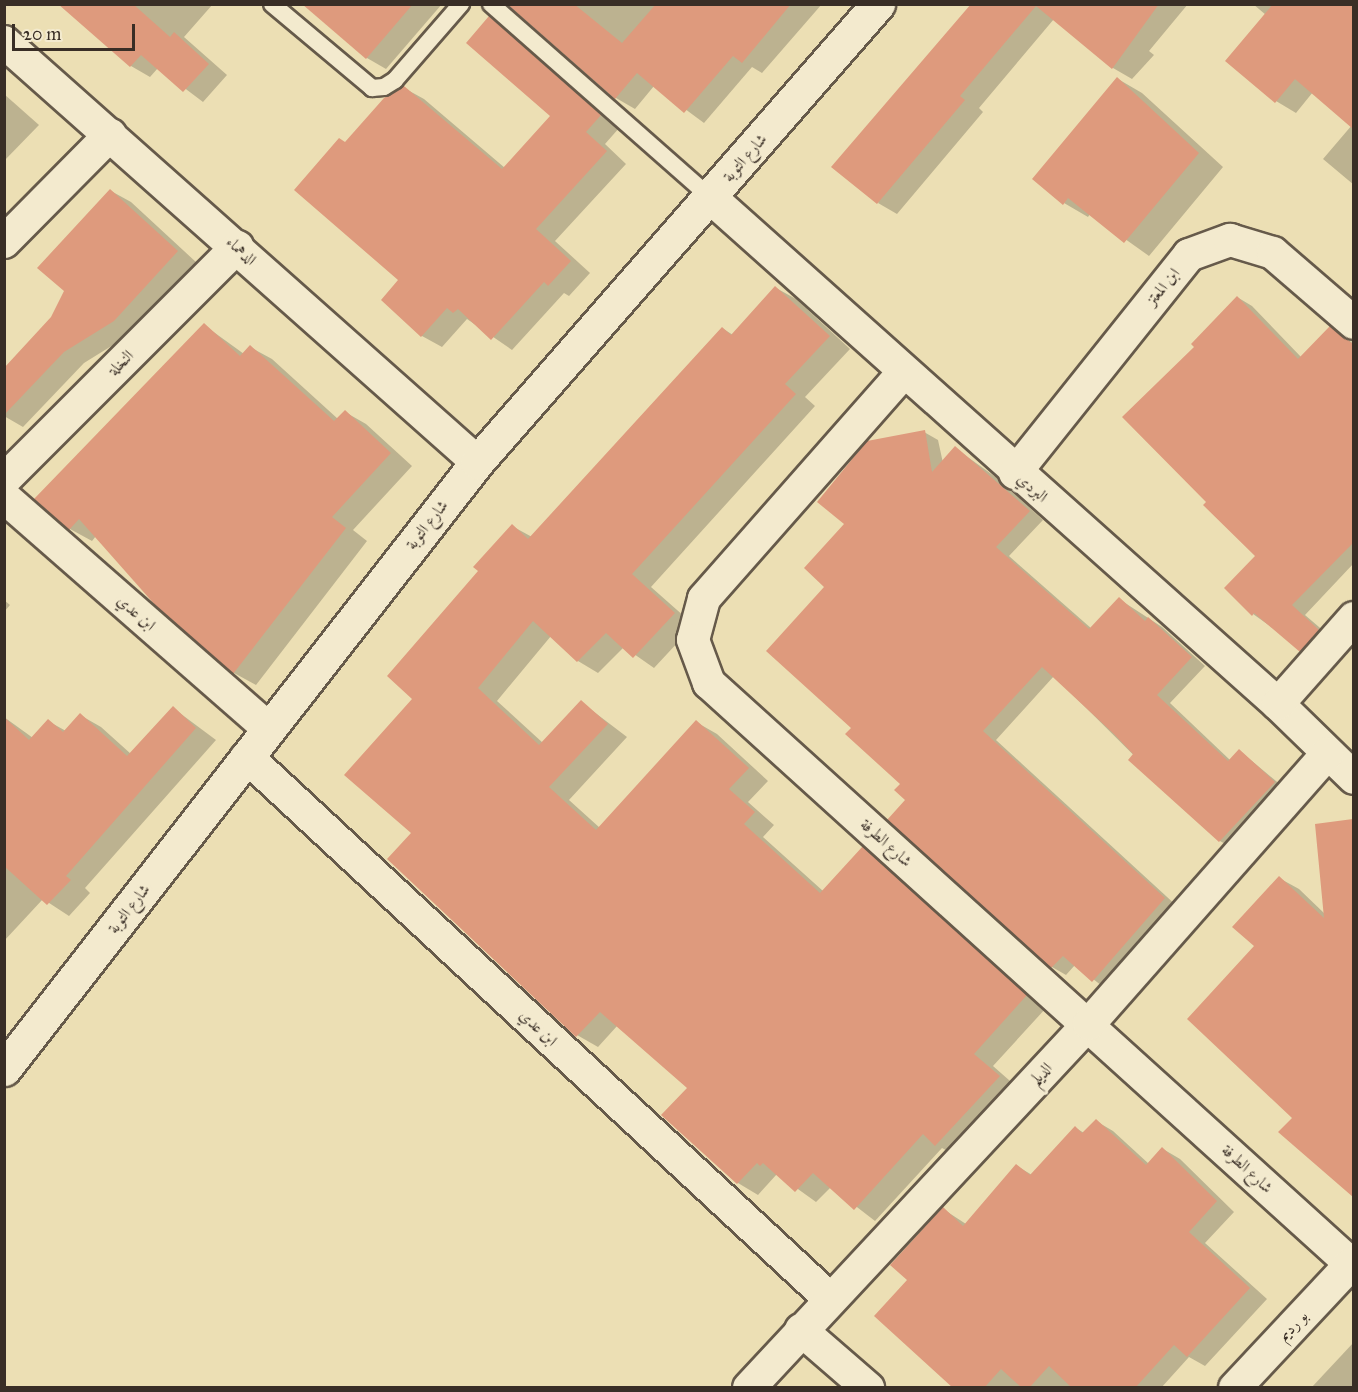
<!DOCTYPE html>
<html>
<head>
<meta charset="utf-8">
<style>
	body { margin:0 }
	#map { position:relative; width:1358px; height:1392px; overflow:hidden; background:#ecdfb4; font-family:"IM FELL Great Primer",Amiri,serif }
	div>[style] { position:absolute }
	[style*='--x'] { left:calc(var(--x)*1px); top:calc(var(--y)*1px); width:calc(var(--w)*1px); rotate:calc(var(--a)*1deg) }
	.shadow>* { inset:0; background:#0003 }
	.building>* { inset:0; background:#de9a7d }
	.roads { filter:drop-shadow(2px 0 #665a4a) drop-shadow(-2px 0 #665a4a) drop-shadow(0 2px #665a4a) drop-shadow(0 -2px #665a4a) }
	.service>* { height:16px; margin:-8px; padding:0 8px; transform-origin:8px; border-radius:8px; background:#f3eace }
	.minor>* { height:32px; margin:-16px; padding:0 16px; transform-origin:16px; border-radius:16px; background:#f3eace }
	.tertiary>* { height:33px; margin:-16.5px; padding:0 16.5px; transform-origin:16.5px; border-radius:16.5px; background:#f3eace }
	span { translate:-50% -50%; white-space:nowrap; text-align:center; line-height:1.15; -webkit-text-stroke:6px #f3eace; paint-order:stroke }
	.street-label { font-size:16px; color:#392e26 }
	.frame { position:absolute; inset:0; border:6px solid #392e26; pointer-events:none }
	.scale { position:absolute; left:12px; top:24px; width:123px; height:27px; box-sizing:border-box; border:3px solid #392e26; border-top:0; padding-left:8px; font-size:18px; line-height:21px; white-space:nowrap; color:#392e26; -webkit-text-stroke:4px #f3eace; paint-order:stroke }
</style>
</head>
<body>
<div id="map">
	<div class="shadow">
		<div style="clip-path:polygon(61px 4px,213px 4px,184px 37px,227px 75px,203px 102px,158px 68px,150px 77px,131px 66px)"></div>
		<div style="clip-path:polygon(305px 4px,442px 4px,386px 69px,367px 58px)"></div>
		<div style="clip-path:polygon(510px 4px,822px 4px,762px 73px,752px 67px,704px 123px,654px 86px,635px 109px,616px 98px)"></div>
		<div style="clip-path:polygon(973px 4px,1188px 4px,1149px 51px,1154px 55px,1132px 79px,1113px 68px,1054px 19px,979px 108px,983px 112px,897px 214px,878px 203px)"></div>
		<div style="clip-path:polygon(1253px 4px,1354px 4px,1354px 185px,1323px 159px,1352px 125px,1313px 92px,1296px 113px,1276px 101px,1266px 15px)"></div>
		<div style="clip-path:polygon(489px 18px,509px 29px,620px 127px,605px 144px,626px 164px,555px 241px,590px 273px,569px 296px,564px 293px,512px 350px,467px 319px,442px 347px,422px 336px,346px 143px,404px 88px,424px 99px,505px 168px,552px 116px)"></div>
		<div style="clip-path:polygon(1118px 79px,1142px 93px,1223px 167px,1149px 256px,1090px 214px,1088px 217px,1064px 203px)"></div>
		<div style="clip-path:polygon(4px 94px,39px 125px,4px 161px)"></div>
		<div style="clip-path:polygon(111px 191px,131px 202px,197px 263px,134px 332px,84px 363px,23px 427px,4px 416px,4px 370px,52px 318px)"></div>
		<div style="clip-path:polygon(776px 288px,796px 299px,850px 349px,805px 397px,815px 406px,651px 587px,694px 625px,654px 668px,624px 647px,598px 673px,578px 661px,551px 636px,497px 701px,543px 743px,581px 702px,627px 737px,569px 800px,600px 828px,696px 722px,717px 734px,768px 781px,748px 802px,774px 825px,763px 837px,823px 891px,863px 848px,883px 860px,1046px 1008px,993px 1066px,1019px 1089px,957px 1156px,942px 1148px,875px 1221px,831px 1187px,816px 1202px,777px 1174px,758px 1195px,738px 1183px,663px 1115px,689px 1088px,618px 1025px,598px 1047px,577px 1035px,413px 833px,414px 699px,480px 571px,512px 526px,532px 537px,722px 328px,733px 335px)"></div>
		<div style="clip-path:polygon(1237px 297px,1252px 306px,1302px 358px,1331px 328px,1354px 344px,1354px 563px,1305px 615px,1333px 639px,1316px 659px,1253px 614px,1257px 556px,1208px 502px,1196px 347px)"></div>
		<div style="clip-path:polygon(204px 325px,244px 354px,250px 347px,272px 359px,338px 419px,345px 412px,366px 424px,412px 466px,353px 530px,367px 541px,256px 685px,234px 673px,157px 605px,96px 536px,92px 541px,70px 529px,36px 499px)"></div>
		<div style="clip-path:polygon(924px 432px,938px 440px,943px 463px,955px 448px,997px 478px,1043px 520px,1009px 556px,1092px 629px,1119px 599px,1162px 627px,1205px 666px,1170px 703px,1230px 760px,1240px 751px,1288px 791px,1234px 849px,1220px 841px,1054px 676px,996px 740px,1178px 907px,1106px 989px,1075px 965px,1066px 975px,1052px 967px,889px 820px,907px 800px,902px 784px,853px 728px,826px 586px)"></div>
		<div style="clip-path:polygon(4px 600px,10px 605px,4px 612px)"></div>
		<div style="clip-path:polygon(173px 708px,216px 740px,85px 888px,90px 893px,69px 916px,43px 899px,4px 941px,4px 717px,33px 738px,48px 721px,66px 731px,80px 715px,101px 727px,131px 754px)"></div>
		<div style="clip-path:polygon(1354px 821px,1354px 1196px,1281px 1132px,1294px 1118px,1256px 946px,1279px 878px,1299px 889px,1325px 914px,1316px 825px)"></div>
		<div style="clip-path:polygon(1096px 1121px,1113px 1131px,1149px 1164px,1163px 1149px,1180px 1159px,1234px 1212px,1205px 1243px,1267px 1299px,1205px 1366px,1189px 1357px,1161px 1388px,955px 1388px,909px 1280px,943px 1209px,966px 1224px,1017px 1166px,1032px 1175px,1076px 1128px,1084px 1133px)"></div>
		<div style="clip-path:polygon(1354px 1342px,1354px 1388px,1311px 1388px)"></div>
	</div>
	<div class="building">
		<div style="clip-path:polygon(58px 4px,133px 4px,170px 37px,174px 32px,209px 64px,183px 92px,141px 55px,130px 67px)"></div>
		<div style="clip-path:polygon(302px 4px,413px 4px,366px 59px)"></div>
		<div style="clip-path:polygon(507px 4px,574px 4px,622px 43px,656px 4px,791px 4px,742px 63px,733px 56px,684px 113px,637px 73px,615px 99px)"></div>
		<div style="clip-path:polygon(971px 4px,1159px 4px,1112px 69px,1036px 6px,960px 96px,965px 100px,877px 204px,831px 167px)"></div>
		<div style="clip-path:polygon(1273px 4px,1353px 4px,1353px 129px,1295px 79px,1275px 103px,1225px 61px)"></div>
		<div style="clip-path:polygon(489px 16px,601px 115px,586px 132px,607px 151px,536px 229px,571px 261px,548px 286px,544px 282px,491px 340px,458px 309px,453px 313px,447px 308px,421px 337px,381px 300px,398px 280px,294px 190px,339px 138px,345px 142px,384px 98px,404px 86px,502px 169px,550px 116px,466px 43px)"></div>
		<div style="clip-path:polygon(1117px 77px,1199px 153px,1124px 243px,1068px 198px,1063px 205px,1032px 179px)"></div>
		<div style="clip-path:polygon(110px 189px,178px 251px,114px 321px,64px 352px,4px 415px,4px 368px,51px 317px,64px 291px,37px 268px)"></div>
		<div style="clip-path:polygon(775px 286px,830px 336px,785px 384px,796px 394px,632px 574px,675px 613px,633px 658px,606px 633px,577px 662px,533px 621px,478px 688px,539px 745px,581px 700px,608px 724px,549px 787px,596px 830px,696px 720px,749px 768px,729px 789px,755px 812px,744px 824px,820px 893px,863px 846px,1027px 995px,974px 1054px,1000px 1076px,935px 1146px,923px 1134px,854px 1210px,813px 1173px,795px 1192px,763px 1163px,760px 1166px,757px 1163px,737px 1184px,661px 1115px,687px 1088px,600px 1012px,576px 1037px,387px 859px,411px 833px,344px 775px,412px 699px,387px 676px,478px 571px,473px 567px,512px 524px,528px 539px,722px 327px,731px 335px)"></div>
		<div style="clip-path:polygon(1237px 296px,1298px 359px,1330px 326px,1353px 344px,1353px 543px,1292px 605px,1319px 630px,1300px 652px,1254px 613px,1252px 616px,1224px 588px,1255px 556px,1203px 505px,1206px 502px,1122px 417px,1194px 347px,1191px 344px)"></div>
		<div style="clip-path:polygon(204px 323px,240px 356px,250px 345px,334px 421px,345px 410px,391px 453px,332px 517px,346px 528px,233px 674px,156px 606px,79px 519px,69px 530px,34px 499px)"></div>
		<div style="clip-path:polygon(925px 430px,932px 472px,955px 446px,1030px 511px,996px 547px,1089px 629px,1119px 597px,1145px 621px,1148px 617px,1192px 657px,1157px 695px,1228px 761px,1239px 749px,1275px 782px,1219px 842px,1128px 760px,1133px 754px,1114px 734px,1042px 667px,983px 731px,1165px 898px,1092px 982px,1063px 956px,1051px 968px,887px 820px,905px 800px,894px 790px,900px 784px,845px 734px,851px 728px,766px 651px,824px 587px,804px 568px,844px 524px,817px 502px,867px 441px)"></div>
		<div style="clip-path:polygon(173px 706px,196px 728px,66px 876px,71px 880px,47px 905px,4px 866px,4px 717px,29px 740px,48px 719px,63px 732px,80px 713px,127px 756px)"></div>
		<div style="clip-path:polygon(1353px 819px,1353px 1197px,1278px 1132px,1292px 1118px,1187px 1019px,1254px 946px,1232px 927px,1279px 876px,1324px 918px,1315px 824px)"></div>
		<div style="clip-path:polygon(1096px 1119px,1146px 1165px,1162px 1147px,1217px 1201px,1189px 1232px,1250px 1288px,1187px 1357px,1174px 1345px,1135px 1388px,1072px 1388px,1049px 1366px,1029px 1388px,1022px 1388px,1001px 1369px,984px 1388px,953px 1388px,874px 1316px,907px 1280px,890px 1265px,943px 1207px,963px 1226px,1016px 1164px,1030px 1175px,1075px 1126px,1082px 1133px)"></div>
	</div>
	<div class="roads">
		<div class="service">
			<div style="--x:272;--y:4;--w:131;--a:40"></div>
			<div style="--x:372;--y:88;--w:12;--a:-5"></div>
			<div style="--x:384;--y:87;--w:13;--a:-32"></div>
			<div style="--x:395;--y:80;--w:101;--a:-49"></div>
			<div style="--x:491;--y:4;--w:293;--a:41.4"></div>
		</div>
		<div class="minor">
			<div style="--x:4;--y:42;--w:633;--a:41.6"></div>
			<div style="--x:711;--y:198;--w:760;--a:41.75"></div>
			<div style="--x:1278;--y:704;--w:106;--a:44.2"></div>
			<div style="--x:4;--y:242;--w:151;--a:-45.3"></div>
			<div style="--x:903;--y:373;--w:301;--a:131.4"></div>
			<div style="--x:704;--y:599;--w:42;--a:105"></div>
			<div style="--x:693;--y:640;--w:46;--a:69.6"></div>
			<div style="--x:709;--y:683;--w:866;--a:42.14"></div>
			<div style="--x:1351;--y:1264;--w:170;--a:133.1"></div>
			<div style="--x:1015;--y:473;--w:279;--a:-51.4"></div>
			<div style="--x:1189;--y:255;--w:44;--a:-20.1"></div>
			<div style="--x:1230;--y:240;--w:45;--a:16.8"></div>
			<div style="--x:1273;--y:253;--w:107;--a:40.8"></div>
			<div style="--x:4;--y:480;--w:330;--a:-45"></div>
			<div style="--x:4;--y:497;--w:351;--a:41.2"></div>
			<div style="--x:1278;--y:704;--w:115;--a:-48.5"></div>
			<div style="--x:247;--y:757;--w:796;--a:42.91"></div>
			<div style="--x:801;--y:1330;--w:89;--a:40.9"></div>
			<div style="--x:749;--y:1388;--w:498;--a:-47"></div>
			<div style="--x:1089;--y:1024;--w:360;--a:-48.6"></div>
		</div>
		<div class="tertiary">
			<div style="--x:4;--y:1069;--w:770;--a:-52.07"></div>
			<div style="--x:477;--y:462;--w:609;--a:-48.8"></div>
		</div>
	</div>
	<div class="street-label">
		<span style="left:745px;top:158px;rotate:-49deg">شارع التوبة</span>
		<span style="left:241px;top:251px;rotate:42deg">الدهماء</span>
		<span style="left:1163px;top:287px;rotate:-51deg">ابن المعتز</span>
		<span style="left:121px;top:363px;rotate:-45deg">النخلة</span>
		<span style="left:1032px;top:488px;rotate:41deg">البردي</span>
		<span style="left:427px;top:525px;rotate:-52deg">شارع التوبة</span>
		<span style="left:136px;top:613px;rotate:41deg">ابن عدي</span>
		<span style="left:886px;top:843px;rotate:42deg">شارع الطرفة</span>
		<span style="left:129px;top:909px;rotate:-52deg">شارع التوبة</span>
		<span style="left:538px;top:1028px;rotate:43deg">ابن عدي</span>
		<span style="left:1041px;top:1074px;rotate:-47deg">الديلم</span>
		<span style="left:1247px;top:1169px;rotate:43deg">شارع الطرفة</span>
		<span style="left:1293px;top:1326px;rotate:-47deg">بو رديم</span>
	</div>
	<div class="frame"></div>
	<div class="scale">20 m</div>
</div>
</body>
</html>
